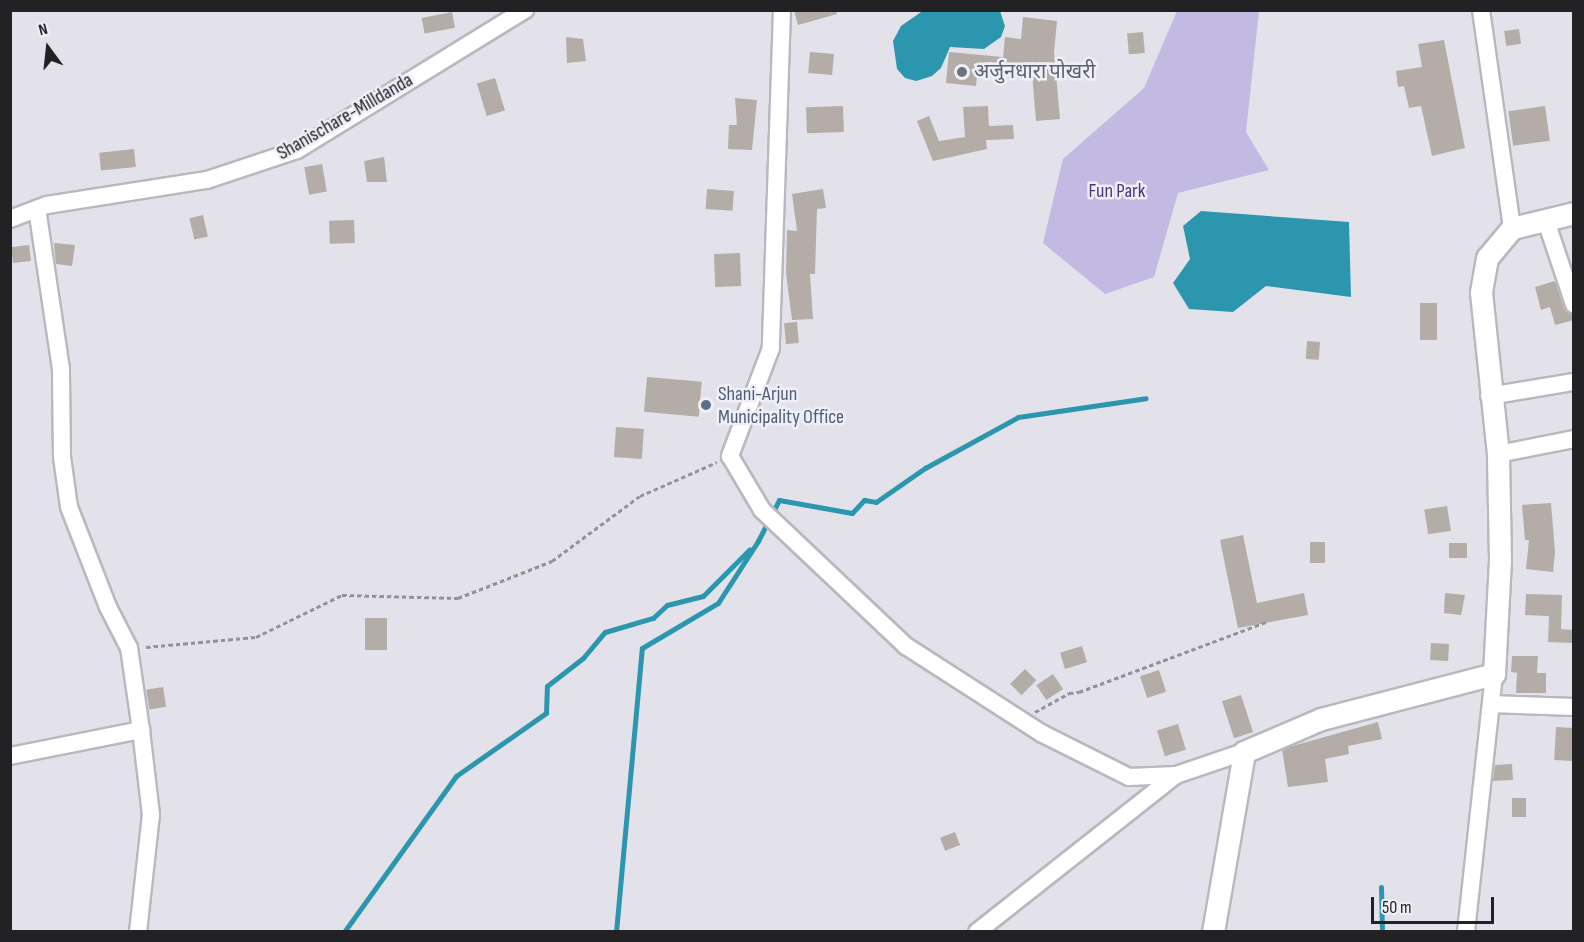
<!DOCTYPE html>
<html>
<head>
<meta charset="utf-8">
<style>
	body { margin:0 }
	#map { position:relative; width:1584px; height:942px; overflow:hidden; background:#e3e1ea; font-family:"Sofia Sans Condensed","Noto Sans Devanagari",sans-serif }
	div>[style] { position:absolute }
	[style*='--x'] { left:calc(var(--x)*1px); top:calc(var(--y)*1px); width:calc(var(--w)*1px); rotate:calc(var(--a)*1deg) }
	.green>* { inset:0; background:#c3bae4 }
	.water>* { inset:0; background:#2d96af }
	.stream>* { height:5px; margin:-2.5px; padding:0 2.5px; transform-origin:2.5px; border-radius:2.5px; background:#2d96af }
	.building>* { inset:0; background:#b4ada7; transform-origin:0 0 }
	.path>* { height:3px; margin-top:-1.5px; transform-origin:0; background:repeating-linear-gradient(90deg,#939298 0 4.5px,transparent 0 7.5px) }
	.roads { filter:drop-shadow(2px 0 #b9b8c0) drop-shadow(-2px 0 #b9b8c0) drop-shadow(0 2px #b9b8c0) drop-shadow(0 -2px #b9b8c0) }
	.minor>* { height:16px; margin:-8px; padding:0 8px; transform-origin:8px; border-radius:8px; background:#fff }
	.tertiary>* { height:21px; margin:-10.5px; padding:0 10.5px; transform-origin:10.5px; border-radius:10.5px; background:#fff }
	.dots>* { width:16px; height:16px; translate:-50% -50%; box-sizing:border-box; border:3px solid #f0eff7; border-radius:50% }
	span { translate:-50% -50%; white-space:nowrap; text-align:center; line-height:1.15; -webkit-text-stroke:5px #f0eff7; paint-order:stroke }
	.worship-label { font-size:20px; color:#5b616d }
	.left { translate:0 -50%; text-align:left }
	.street-label { font-size:20px; color:#222225 }
	.park-label { font-size:20px; color:#4d3383 }
	.service-label { font-size:20px; color:#4e5e75 }
	.frame { position:absolute; inset:0; border:12px solid #222225; pointer-events:none }
	.north { position:absolute; left:18px; top:18px; width:60px; height:60px; -webkit-text-stroke:4px #f0eff7; paint-order:stroke; rotate:345deg; font-size:16px; font-weight:700; line-height:24px; text-align:center; color:#222225 }
	.north::after { content:''; display:block; margin:auto; width:21px; height:27px; background:#222225; clip-path:polygon(50% 0,100% 100%,50% 72%,0 100%) }
	.scale { position:absolute; left:1371px; top:897px; width:123px; height:27px; box-sizing:border-box; border:3px solid #222225; border-top:0; padding-left:8px; font-size:18px; line-height:21px; white-space:nowrap; color:#222225; -webkit-text-stroke:4px #f0eff7; paint-order:stroke }
</style>
</head>
<body>
<div id="map">
	<div class="green">
		<div style="clip-path:polygon(1177px 11px,1259px 11px,1246px 132px,1269px 170px,1178px 193px,1154px 277px,1105px 294px,1043px 243px,1063px 159px,1144px 88px)"></div>
	</div>
	<div class="water">
		<div style="clip-path:polygon(924px 10px,1000px 11px,1005px 26px,1001px 37px,984px 49px,950px 47px,941px 68px,932px 76px,916px 81px,905px 78px,897px 69px,893px 41px,901px 26px)"></div>
		<div style="clip-path:polygon(1201px 211px,1349px 222px,1351px 297px,1266px 286px,1233px 312px,1189px 309px,1173px 283px,1190px 259px,1183px 226px)"></div>
	</div>
	<div class="stream">
		<div style="--x:1381;--y:887;--w:45;--a:88.7"></div>
		<div style="--x:344;--y:932;--w:192;--a:-54.3"></div>
		<div style="--x:456;--y:776;--w:110;--a:-35"></div>
		<div style="--x:546;--y:713;--w:27;--a:-88"></div>
		<div style="--x:547;--y:686;--w:46;--a:-37.9"></div>
		<div style="--x:583;--y:658;--w:34;--a:-50"></div>
		<div style="--x:605;--y:632;--w:50;--a:-16.3"></div>
		<div style="--x:653;--y:618;--w:19;--a:-43"></div>
		<div style="--x:667;--y:605;--w:37;--a:-14"></div>
		<div style="--x:703;--y:596;--w:66;--a:-45"></div>
		<div style="--x:616;--y:932;--w:285;--a:-84.8"></div>
		<div style="--x:642;--y:648;--w:88;--a:-30.6"></div>
		<div style="--x:718;--y:603;--w:74;--a:-57.2"></div>
		<div style="--x:758;--y:541;--w:46;--a:-62.9"></div>
		<div style="--x:779;--y:500;--w:74;--a:10.1"></div>
		<div style="--x:852;--y:513;--w:18;--a:-47"></div>
		<div style="--x:864;--y:500;--w:12;--a:9"></div>
		<div style="--x:876;--y:502;--w:60;--a:-34.8"></div>
		<div style="--x:925;--y:468;--w:106;--a:-28.7"></div>
		<div style="--x:1018;--y:417;--w:129;--a:-8.4"></div>
	</div>
	<div class="building">
		<div style="clip-path:polygon(794px 10px,836px 10px,837px 14px,798px 25px)"></div>
		<div style="left:452px;top:12px;width:16px;height:31px;rotate:79deg"></div>
		<div style="clip-path:polygon(1023px 17px,1057px 21px,1054px 52px,1060px 119px,1036px 121px,1032px 73px,978px 67px,976px 86px,946px 83px,949px 52px,1003px 57px,1005px 37px,1021px 39px)"></div>
		<div style="left:1519px;top:29px;width:15px;height:15px;rotate:82deg"></div>
		<div style="left:1143px;top:32px;width:21px;height:16px;rotate:85deg"></div>
		<div style="clip-path:polygon(566px 37px,583px 39px,586px 61px,567px 63px)"></div>
		<div style="clip-path:polygon(1444px 40px,1465px 148px,1432px 156px,1421px 106px,1409px 108px,1404px 86px,1398px 87px,1396px 71px,1422px 67px,1418px 44px)"></div>
		<div style="left:810px;top:52px;width:24px;height:21px;rotate:5deg"></div>
		<div style="left:495px;top:78px;width:34px;height:19px;rotate:73deg"></div>
		<div style="clip-path:polygon(735px 98px,757px 100px,752px 150px,728px 149px,729px 125px,737px 125px)"></div>
		<div style="left:843px;top:106px;width:26px;height:37px;rotate:88deg"></div>
		<div style="clip-path:polygon(988px 106px,989px 126px,1013px 125px,1014px 139px,986px 140px,987px 149px,933px 161px,917px 121px,929px 116px,939px 141px,965px 137px,963px 107px)"></div>
		<div style="left:1545px;top:106px;width:35px;height:37px;rotate:82deg"></div>
		<div style="left:134px;top:149px;width:18px;height:35px;rotate:84deg"></div>
		<div style="clip-path:polygon(384px 157px,387px 182px,367px 182px,364px 161px)"></div>
		<div style="left:322px;top:164px;width:28px;height:18px;rotate:80deg"></div>
		<div style="left:707px;top:189px;width:27px;height:20px;rotate:4deg"></div>
		<div style="clip-path:polygon(823px 189px,826px 208px,817px 209px,815px 274px,810px 274px,813px 319px,792px 320px,786px 273px,787px 230px,797px 231px,792px 194px)"></div>
		<div style="left:203px;top:215px;width:22px;height:14px;rotate:77deg"></div>
		<div style="left:354px;top:220px;width:23px;height:25px;rotate:88deg"></div>
		<div style="clip-path:polygon(54px 243px,75px 245px,72px 266px,56px 264px)"></div>
		<div style="left:29px;top:245px;width:16px;height:18px;rotate:83deg"></div>
		<div style="left:740px;top:253px;width:33px;height:26px;rotate:88deg"></div>
		<div style="clip-path:polygon(1555px 281px,1564px 308px,1574px 314px,1574px 320px,1555px 325px,1550px 307px,1541px 310px,1535px 287px)"></div>
		<div style="left:1420px;top:303px;width:17px;height:37px"></div>
		<div style="left:797px;top:322px;width:21px;height:13px;rotate:85deg"></div>
		<div style="left:1307px;top:341px;width:13px;height:18px;rotate:4deg"></div>
		<div style="left:647px;top:377px;width:55px;height:35px;rotate:5deg"></div>
		<div style="left:616px;top:427px;width:28px;height:30px;rotate:4deg"></div>
		<div style="clip-path:polygon(1551px 503px,1555px 552px,1553px 572px,1526px 569px,1529px 540px,1525px 540px,1522px 505px)"></div>
		<div style="left:1447px;top:506px;width:25px;height:23px;rotate:81deg"></div>
		<div style="clip-path:polygon(1243px 535px,1257px 603px,1304px 593px,1308px 615px,1238px 628px,1220px 540px)"></div>
		<div style="left:1310px;top:542px;width:15px;height:21px"></div>
		<div style="left:1449px;top:543px;width:18px;height:15px"></div>
		<div style="clip-path:polygon(1445px 593px,1465px 595px,1461px 615px,1444px 613px)"></div>
		<div style="clip-path:polygon(1526px 594px,1562px 595px,1561px 629px,1574px 630px,1574px 643px,1548px 642px,1549px 616px,1525px 615px)"></div>
		<div style="left:365px;top:618px;width:22px;height:32px"></div>
		<div style="left:1431px;top:643px;width:18px;height:17px;rotate:3deg"></div>
		<div style="left:1082px;top:646px;width:17px;height:23px;rotate:73deg"></div>
		<div style="clip-path:polygon(1512px 656px,1538px 656px,1537px 673px,1546px 673px,1546px 693px,1516px 693px,1517px 673px,1511px 672px)"></div>
		<div style="left:1025px;top:669px;width:16px;height:21px;rotate:45deg"></div>
		<div style="left:1159px;top:670px;width:23px;height:20px;rotate:72deg"></div>
		<div style="left:1053px;top:674px;width:18px;height:20px;rotate:56deg"></div>
		<div style="left:163px;top:687px;width:20px;height:17px;rotate:81deg"></div>
		<div style="left:1241px;top:695px;width:39px;height:20px;rotate:72deg"></div>
		<div style="clip-path:polygon(1378px 722px,1382px 739px,1348px 746px,1349px 754px,1325px 759px,1328px 782px,1288px 787px,1282px 749px)"></div>
		<div style="left:1178px;top:724px;width:27px;height:22px;rotate:73deg"></div>
		<div style="left:1556px;top:727px;width:18px;height:33px;rotate:3deg"></div>
		<div style="clip-path:polygon(1512px 764px,1513px 780px,1493px 781px,1495px 765px)"></div>
		<div style="left:1512px;top:798px;width:14px;height:19px"></div>
		<div style="left:955px;top:832px;width:14px;height:16px;rotate:69deg"></div>
	</div>
	<div class="path">
		<div style="--x:146;--y:647;--w:110;--a:-5.2"></div>
		<div style="--x:256;--y:637;--w:96;--a:-26"></div>
		<div style="--x:342;--y:595;--w:116;--a:1.5"></div>
		<div style="--x:458;--y:598;--w:101;--a:-21.5"></div>
		<div style="--x:552;--y:561;--w:109;--a:-36.5"></div>
		<div style="--x:640;--y:496;--w:84;--a:-23.8"></div>
		<div style="--x:1035;--y:712;--w:39;--a:-29"></div>
		<div style="--x:1069;--y:693;--w:10;--a:-6"></div>
		<div style="--x:1079;--y:692;--w:200;--a:-20.5"></div>
	</div>
	<div class="roads">
		<div class="minor">
			<div style="--x:782;--y:10;--w:338;--a:91.9"></div>
			<div style="--x:771;--y:348;--w:116;--a:110.8"></div>
			<div style="--x:730;--y:456;--w:63;--a:59.3"></div>
			<div style="--x:762;--y:510;--w:198;--a:43.4"></div>
			<div style="--x:906;--y:646;--w:161;--a:32.8"></div>
			<div style="--x:1041;--y:733;--w:98;--a:26.6"></div>
			<div style="--x:1129;--y:777;--w:47;--a:-2.4"></div>
			<div style="--x:1176;--y:775;--w:72;--a:-18.7"></div>
			<div style="--x:1481;--y:10;--w:220;--a:81.9"></div>
			<div style="--x:10;--y:219;--w:40;--a:-21"></div>
			<div style="--x:47;--y:205;--w:162;--a:-8.9"></div>
			<div style="--x:207;--y:180;--w:95;--a:-18.4"></div>
			<div style="--x:297;--y:150;--w:268;--a:-31.6"></div>
			<div style="--x:1546;--y:221;--w:88;--a:71.4"></div>
			<div style="--x:1489;--y:396;--w:86;--a:-9.4"></div>
			<div style="--x:1498;--y:454;--w:77;--a:-11.2"></div>
			<div style="--x:1491;--y:704;--w:83;--a:2.1"></div>
			<div style="--x:10;--y:756;--w:134;--a:-11.2"></div>
			<div style="--x:141;--y:730;--w:83;--a:-98.3"></div>
			<div style="--x:129;--y:648;--w:46;--a:-117.1"></div>
			<div style="--x:108;--y:607;--w:107;--a:-111.3"></div>
			<div style="--x:69;--y:507;--w:50;--a:-98"></div>
			<div style="--x:62;--y:457;--w:88;--a:-90.7"></div>
			<div style="--x:61;--y:369;--w:162;--a:-98.5"></div>
			<div style="--x:138;--y:932;--w:118;--a:-83.7"></div>
			<div style="--x:151;--y:815;--w:86;--a:-96.7"></div>
			<div style="--x:977;--y:932;--w:253;--a:-38.3"></div>
			<div style="--x:1466;--y:932;--w:260;--a:-83.8"></div>
		</div>
		<div class="tertiary">
			<div style="--x:1213;--y:932;--w:183;--a:-80.2"></div>
			<div style="--x:1244;--y:752;--w:84;--a:-23.2"></div>
			<div style="--x:1321;--y:719;--w:179;--a:-14.6"></div>
			<div style="--x:1494;--y:674;--w:114;--a:-87"></div>
			<div style="--x:1500;--y:560;--w:106;--a:-91.1"></div>
			<div style="--x:1498;--y:454;--w:163;--a:-96"></div>
			<div style="--x:1481;--y:292;--w:35;--a:-80"></div>
			<div style="--x:1487;--y:258;--w:39;--a:-50"></div>
			<div style="--x:1512;--y:228;--w:64;--a:-13.6"></div>
		</div>
	</div>
	<div class="dots">
		<div style="left:962px;top:72px;background:#6b7280"></div>
		<div style="left:706px;top:405px;background:#5c6f8a"></div>
	</div>
	<div class="worship-label">
		<span class="left" style="left:974px;top:72px">अर्जुनधारा पोखरी</span>
	</div>
	<div class="street-label">
		<span style="left:345px;top:117px;rotate:-30deg">Shanischare-Milldanda</span>
	</div>
	<div class="park-label">
		<span style="left:1117px;top:191px">Fun Park</span>
	</div>
	<div class="service-label">
		<span class="left" style="left:718px;top:406px">Shani-Arjun<br>Municipality Office</span>
	</div>
	<div class="frame"></div>
	<div class="north">N</div>
	<div class="scale">50 m</div>
</div>
</body>
</html>
